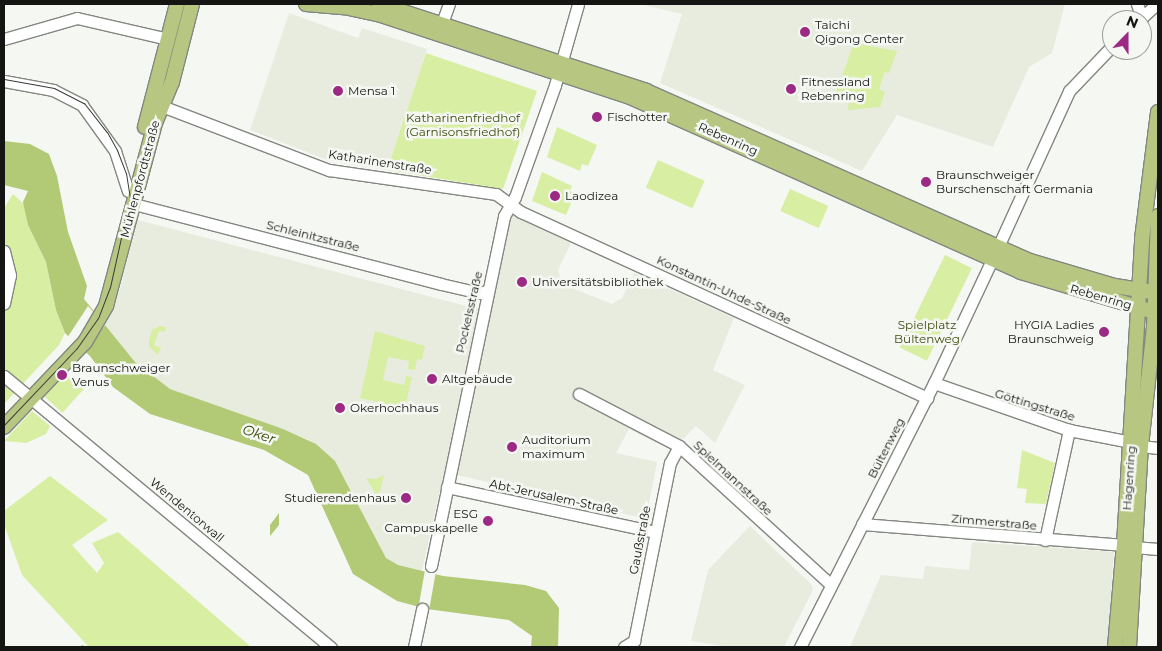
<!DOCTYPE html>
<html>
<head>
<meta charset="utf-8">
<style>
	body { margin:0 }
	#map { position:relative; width:1162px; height:651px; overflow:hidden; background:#f5f7f2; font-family:Montserrat,sans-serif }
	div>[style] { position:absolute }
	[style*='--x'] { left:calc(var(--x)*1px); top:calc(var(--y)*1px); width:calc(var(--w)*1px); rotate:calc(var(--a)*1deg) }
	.built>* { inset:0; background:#e8ecdf }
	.green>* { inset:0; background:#d8eea3; transform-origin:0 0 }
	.water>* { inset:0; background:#b2c976 }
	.pier>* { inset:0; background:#f5f7f2; transform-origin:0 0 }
	.stream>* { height:2.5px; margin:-1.25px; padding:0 1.25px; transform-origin:1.25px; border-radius:1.25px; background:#b2c976 }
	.roads { filter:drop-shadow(1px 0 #848681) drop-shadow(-1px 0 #848681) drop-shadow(0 1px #848681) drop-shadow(0 -1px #848681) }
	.minor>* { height:11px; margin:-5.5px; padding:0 5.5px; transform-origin:5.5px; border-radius:5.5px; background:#fff }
	.major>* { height:14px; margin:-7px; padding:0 7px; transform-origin:7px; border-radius:7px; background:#b7c781 }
	.tram>* { height:1px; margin:-0.5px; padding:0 0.5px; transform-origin:0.5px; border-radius:0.5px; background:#383937 }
	.dots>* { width:14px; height:14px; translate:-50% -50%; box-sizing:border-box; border:2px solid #f5f7f2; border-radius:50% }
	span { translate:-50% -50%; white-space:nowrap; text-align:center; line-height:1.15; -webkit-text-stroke:5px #f5f7f2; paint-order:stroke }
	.poi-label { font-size:12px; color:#151614 }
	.left { translate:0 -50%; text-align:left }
	.right { translate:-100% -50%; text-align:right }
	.park-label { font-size:12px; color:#3e4b0e }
	.street-label { font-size:12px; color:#151614 }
	.water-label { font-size:14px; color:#3d4b0d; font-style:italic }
	.frame { position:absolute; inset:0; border:5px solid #151614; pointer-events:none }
	.north { position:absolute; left:1102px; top:10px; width:50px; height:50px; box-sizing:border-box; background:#f5f7f2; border:1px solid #9b9d99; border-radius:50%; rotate:22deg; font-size:14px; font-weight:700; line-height:20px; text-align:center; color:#151614 }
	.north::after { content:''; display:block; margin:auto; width:18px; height:22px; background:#9c2984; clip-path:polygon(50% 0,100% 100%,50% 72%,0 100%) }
</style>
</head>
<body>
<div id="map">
	<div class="built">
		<div style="clip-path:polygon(639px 4px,1065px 4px,1052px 53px,1029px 67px,993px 147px,897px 115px,862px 171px,660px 83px,682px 14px)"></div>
		<div style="clip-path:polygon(289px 13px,358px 38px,362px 28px,427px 49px,387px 170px,330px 161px,250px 130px)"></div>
		<div style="clip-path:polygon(510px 214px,571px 243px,558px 270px,562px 284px,612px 304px,622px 298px,634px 273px,734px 318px,713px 370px,745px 385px,715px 443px,696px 426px,683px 439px,661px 445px,629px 429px,616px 453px,657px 462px,646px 519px,444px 472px,422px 571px,398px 565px,386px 558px,335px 461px,307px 439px,170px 389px,135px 362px,105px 325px,119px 293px,138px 220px,489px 312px)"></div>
		<div style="clip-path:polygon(750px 526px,811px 584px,813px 590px,784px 647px,729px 647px,691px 641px,708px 570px)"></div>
		<div style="clip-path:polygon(972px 542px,1114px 552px,1107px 647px,850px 647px,881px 575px,923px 579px,925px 566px,969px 570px)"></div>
	</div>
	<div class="green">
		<div style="clip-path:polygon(854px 43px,897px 51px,889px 73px,885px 72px,879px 89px,885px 92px,880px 107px,848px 110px,849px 101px,835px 95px)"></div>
		<div style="clip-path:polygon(426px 53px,537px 91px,503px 189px,387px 170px)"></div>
		<div style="clip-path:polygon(557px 127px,597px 145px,588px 166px,582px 164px,580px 171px,547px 157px)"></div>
		<div style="left:658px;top:160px;width:51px;height:30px;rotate:24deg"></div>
		<div style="clip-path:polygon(542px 172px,572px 186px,570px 191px,575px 194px,566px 215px,532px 201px)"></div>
		<div style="left:790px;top:189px;width:42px;height:24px;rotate:24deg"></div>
		<div style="clip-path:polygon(13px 194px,25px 205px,28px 225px,46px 262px,56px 310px,65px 333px,59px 345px,4px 404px,4px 208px)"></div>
		<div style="left:945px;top:255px;width:30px;height:103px;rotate:26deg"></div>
		<div style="clip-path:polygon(159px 326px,166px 327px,165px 332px,159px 331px,154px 345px,161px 348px,158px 355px,149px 347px,149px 340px,152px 330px)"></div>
		<div style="clip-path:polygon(375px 331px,425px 346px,422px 360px,417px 359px,415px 370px,408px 369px,409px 361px,388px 357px,383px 380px,404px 385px,406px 376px,412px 377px,405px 408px,360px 398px)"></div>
		<div style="left:66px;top:373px;width:24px;height:32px;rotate:42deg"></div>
		<div style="clip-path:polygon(32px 411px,50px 426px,46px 434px,26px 443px,4px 441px)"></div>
		<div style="clip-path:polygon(1022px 450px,1055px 463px,1046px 504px,1025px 503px,1027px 489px,1017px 488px)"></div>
		<div style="clip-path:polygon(384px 475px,377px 504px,376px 494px,366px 478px,376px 479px)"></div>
		<div style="clip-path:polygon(50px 476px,108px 520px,72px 545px,97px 573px,104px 563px,92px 543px,118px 532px,251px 647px,89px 647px,22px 575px,4px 524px,4px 511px)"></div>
	</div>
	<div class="water">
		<div style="clip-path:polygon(4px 141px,30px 144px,49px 154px,57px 176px,68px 232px,87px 286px,84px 299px,135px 362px,170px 389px,283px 429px,316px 444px,335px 461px,386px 558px,398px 565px,443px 576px,525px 585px,546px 591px,559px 608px,558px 647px,531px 647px,532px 636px,509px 620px,427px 609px,397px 601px,353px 574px,308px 475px,264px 450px,150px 414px,113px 387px,90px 356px,65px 333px,56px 310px,46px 262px,28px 225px,23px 202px,28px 191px,4px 185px)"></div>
		<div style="clip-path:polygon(279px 513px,279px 525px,270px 536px,270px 525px)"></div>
	</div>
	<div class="pier">
		<div style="clip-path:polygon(88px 306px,105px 325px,84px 354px,67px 338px)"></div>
		<div style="left:425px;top:570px;width:11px;height:40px;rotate:10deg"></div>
	</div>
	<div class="stream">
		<div style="--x:82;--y:646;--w:1;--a:45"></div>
	</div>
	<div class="roads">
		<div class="minor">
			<div style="--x:1137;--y:4;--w:15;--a:70"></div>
			<div style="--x:1139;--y:20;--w:24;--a:-42"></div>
			<div style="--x:442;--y:23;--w:20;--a:-70"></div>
			<div style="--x:4;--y:39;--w:76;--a:-16"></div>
			<div style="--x:77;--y:18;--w:93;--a:13"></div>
			<div style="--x:4;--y:81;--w:50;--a:10.4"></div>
			<div style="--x:53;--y:90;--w:33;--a:27"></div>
			<div style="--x:82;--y:105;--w:57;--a:54.3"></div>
			<div style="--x:115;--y:151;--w:42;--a:72"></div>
			<div style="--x:162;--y:106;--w:179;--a:21"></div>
			<div style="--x:329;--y:170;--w:169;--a:8.2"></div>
			<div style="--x:496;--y:194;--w:31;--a:36"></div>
			<div style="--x:521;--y:212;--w:447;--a:24.6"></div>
			<div style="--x:134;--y:204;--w:317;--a:14.6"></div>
			<div style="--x:441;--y:284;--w:40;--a:13"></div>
			<div style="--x:480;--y:293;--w:6;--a:-18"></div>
			<div style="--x:997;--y:249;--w:174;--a:-65.5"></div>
			<div style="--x:1069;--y:91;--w:62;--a:-46.3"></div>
			<div style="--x:4;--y:251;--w:25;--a:76"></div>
			<div style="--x:10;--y:275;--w:29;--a:102"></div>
			<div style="--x:4;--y:376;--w:425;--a:39.7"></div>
			<div style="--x:934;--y:383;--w:143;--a:19.2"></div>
			<div style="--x:1069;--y:430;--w:63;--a:11"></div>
			<div style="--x:579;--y:394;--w:113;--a:27.5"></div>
			<div style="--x:679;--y:446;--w:205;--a:42.4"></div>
			<div style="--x:1141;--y:446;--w:17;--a:7"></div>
			<div style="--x:447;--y:487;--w:213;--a:12.2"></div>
			<div style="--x:862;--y:524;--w:263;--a:4.6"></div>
			<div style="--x:1045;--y:540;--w:113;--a:-77.7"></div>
			<div style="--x:1134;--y:547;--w:24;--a:5"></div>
			<div style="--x:431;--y:566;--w:358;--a:-78.2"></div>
			<div style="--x:504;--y:216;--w:22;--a:-60"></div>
			<div style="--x:515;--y:197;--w:119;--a:-70.3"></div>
			<div style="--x:555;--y:85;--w:84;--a:-74.1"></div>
			<div style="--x:414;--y:647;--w:39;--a:-78"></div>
			<div style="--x:624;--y:647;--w:12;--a:-31"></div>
			<div style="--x:634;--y:641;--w:182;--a:-78.6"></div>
			<div style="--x:670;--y:463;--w:19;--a:-62"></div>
			<div style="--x:800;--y:647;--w:296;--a:-63.1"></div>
			<div style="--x:934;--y:383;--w:136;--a:-64.8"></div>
		</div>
		<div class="major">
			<div style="--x:306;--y:4;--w:38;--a:5"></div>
			<div style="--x:344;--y:7;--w:38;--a:12"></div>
			<div style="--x:381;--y:15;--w:262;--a:18.2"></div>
			<div style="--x:630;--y:97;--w:428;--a:24.1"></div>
			<div style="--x:1021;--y:272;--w:143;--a:16.7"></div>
			<div style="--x:379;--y:4;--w:281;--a:18"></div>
			<div style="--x:646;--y:91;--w:420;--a:23.9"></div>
			<div style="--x:1030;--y:261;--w:89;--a:16.4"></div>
			<div style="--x:1115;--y:286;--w:44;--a:9.2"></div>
			<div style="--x:145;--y:127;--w:127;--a:-75.4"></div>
			<div style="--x:4;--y:427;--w:117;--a:-46.4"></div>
			<div style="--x:85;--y:342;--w:42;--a:-59.7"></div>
			<div style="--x:106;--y:306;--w:189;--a:-75"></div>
			<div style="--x:155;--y:123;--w:44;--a:-67.5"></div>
			<div style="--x:172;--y:82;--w:81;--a:-75.6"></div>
			<div style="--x:1115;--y:647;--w:102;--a:-85"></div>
			<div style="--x:1124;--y:545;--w:307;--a:-86.6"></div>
			<div style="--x:1142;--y:239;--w:128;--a:-82.8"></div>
			<div style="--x:1129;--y:647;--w:201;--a:-86.6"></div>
			<div style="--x:1141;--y:446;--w:120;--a:-83.8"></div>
			<div style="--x:1154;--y:327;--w:111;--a:-87.9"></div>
		</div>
	</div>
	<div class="tram">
		<div style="--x:4;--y:79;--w:51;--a:10.2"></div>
		<div style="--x:54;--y:88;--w:34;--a:27"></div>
		<div style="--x:84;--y:103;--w:37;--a:52"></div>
		<div style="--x:107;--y:132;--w:21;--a:61"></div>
		<div style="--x:117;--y:150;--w:25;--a:69"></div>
		<div style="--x:126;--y:173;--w:24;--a:81"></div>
		<div style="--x:130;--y:197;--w:92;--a:102.5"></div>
		<div style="--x:110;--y:287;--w:33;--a:111"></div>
		<div style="--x:98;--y:318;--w:37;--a:125"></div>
		<div style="--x:77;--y:348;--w:106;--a:133.5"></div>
	</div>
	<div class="dots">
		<div style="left:805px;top:32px;background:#9c2984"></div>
		<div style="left:791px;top:89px;background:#9c2984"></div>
		<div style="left:338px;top:91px;background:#9c2984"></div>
		<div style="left:597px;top:117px;background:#9c2984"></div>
		<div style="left:926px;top:182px;background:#9c2984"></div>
		<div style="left:555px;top:196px;background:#9c2984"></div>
		<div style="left:522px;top:282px;background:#9c2984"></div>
		<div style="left:1104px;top:332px;background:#9c2984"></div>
		<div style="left:62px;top:375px;background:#9c2984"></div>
		<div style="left:432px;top:379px;background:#9c2984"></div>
		<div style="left:340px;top:408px;background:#9c2984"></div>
		<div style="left:512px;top:447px;background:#9c2984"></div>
		<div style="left:406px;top:498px;background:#9c2984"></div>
		<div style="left:488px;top:521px;background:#9c2984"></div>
	</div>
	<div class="poi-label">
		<span class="left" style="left:815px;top:32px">Taichi<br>Qigong Center</span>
		<span class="left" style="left:801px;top:89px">Fitnessland<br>Rebenring</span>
		<span class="left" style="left:348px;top:91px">Mensa 1</span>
		<span class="left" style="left:607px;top:117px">Fischotter</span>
		<span class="left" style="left:936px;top:182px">Braunschweiger<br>Burschenschaft Germania</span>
		<span class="left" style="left:565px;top:196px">Laodizea</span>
		<span class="left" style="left:532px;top:282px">Universitätsbibliothek</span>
		<span class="right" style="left:1094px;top:332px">HYGIA Ladies<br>Braunschweig</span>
		<span class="left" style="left:72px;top:375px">Braunschweiger<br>Venus</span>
		<span class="left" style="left:442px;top:379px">Altgebäude</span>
		<span class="left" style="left:350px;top:408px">Okerhochhaus</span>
		<span class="left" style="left:522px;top:447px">Auditorium<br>maximum</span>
		<span class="right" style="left:396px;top:498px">Studierendenhaus</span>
		<span class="right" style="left:478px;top:521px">ESG<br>Campuskapelle</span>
	</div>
	<div class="park-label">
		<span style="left:463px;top:125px">Katharinenfriedhof<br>(Garnisonsfriedhof)</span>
		<span style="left:927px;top:332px">Spielplatz<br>Bültenweg</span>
	</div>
	<div class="street-label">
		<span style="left:728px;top:139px;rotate:24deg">Rebenring</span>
		<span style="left:380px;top:162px;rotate:9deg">Katharinenstraße</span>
		<span style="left:140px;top:179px;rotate:-75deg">Mühlenpfordtstraße</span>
		<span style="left:313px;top:236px;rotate:14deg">Schleinitzstraße</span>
		<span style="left:724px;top:290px;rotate:25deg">Konstantin-Uhde-Straße</span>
		<span style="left:1101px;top:297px;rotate:16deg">Rebenring</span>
		<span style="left:469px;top:312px;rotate:-77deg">Pockelsstraße</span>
		<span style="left:1035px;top:405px;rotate:17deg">Göttingstraße</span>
		<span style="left:886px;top:448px;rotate:-63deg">Bültenweg</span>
		<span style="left:733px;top:478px;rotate:43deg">Spielmannstraße</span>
		<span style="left:1129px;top:478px;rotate:-86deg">Hagenring</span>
		<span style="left:554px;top:497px;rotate:12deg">Abt-Jerusalem-Straße</span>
		<span style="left:187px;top:510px;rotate:40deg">Wendentorwall</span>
		<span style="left:994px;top:522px;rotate:5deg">Zimmerstraße</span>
		<span style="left:640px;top:540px;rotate:-79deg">Gaußstraße</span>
	</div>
	<div class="water-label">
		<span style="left:259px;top:434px;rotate:19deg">Oker</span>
	</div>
	<div class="frame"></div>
	<div class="north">N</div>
</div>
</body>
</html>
